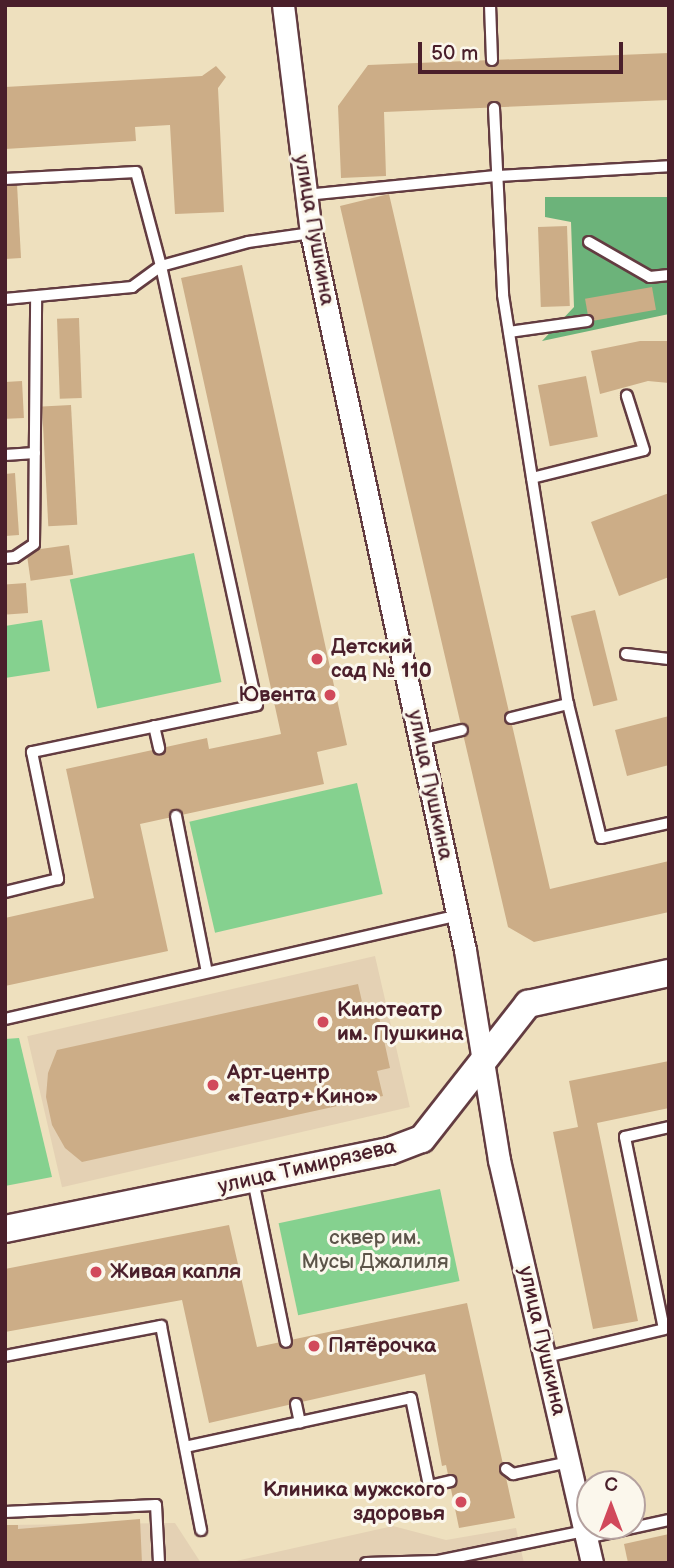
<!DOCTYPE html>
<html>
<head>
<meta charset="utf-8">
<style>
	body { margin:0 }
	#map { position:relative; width:674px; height:1568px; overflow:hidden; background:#eee0be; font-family:"Balsamiq Sans",sans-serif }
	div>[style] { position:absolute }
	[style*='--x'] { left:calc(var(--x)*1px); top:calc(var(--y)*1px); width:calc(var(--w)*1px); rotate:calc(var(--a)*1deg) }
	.built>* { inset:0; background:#e4d1b4; transform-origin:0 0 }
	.green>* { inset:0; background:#85d18f; transform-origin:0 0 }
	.forest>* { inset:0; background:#6cb37a }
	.building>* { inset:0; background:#ccad87; transform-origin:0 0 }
	.roads { filter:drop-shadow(2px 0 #633c41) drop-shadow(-2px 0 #633c41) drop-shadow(0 2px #633c41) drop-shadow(0 -2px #633c41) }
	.service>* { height:10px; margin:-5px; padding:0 5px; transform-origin:5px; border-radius:5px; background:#fff }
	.minor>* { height:21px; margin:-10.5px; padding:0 10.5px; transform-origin:10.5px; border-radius:10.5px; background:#fff }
	.tertiary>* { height:26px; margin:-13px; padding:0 13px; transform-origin:13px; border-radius:13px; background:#fff }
	.dots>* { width:19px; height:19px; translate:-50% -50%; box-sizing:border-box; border:4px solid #fbf7ec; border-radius:50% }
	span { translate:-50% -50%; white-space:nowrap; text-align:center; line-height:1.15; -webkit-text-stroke:6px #fbf7ec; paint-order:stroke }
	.street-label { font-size:21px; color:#4a1f2b }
	.poi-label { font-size:21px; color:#4a1f2b; font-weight:700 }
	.left { translate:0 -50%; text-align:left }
	.right { translate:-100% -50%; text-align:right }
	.park-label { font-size:21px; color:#5c5449 }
	.frame { position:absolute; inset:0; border:7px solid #4a1f2b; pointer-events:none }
	.north { position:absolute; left:576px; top:1470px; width:70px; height:70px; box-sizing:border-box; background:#fbf7ec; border:2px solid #b4a19f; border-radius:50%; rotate:0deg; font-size:19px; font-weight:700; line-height:28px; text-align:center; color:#4a1f2b }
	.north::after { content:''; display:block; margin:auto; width:24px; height:32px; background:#d1495b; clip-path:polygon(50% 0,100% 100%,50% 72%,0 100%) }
	.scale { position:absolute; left:418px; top:42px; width:205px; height:32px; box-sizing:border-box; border:4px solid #4a1f2b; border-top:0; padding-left:9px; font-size:21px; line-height:24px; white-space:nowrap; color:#4a1f2b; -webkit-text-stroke:5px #fbf7ec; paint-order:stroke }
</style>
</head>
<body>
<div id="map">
	<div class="built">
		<div style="left:375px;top:956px;width:155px;height:357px;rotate:77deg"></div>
		<div style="clip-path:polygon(175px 1523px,201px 1563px,5px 1563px,5px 1525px)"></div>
		<div style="clip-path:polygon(393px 1526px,446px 1540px,516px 1528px,524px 1563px,227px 1563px)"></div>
	</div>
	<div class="green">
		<div style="left:194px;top:553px;width:132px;height:127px;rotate:78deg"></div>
		<div style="clip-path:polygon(42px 620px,50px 671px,5px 678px,5px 626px)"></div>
		<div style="left:357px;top:783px;width:114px;height:172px;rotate:77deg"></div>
		<div style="clip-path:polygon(19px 1038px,52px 1177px,5px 1186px,5px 1039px)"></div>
		<div style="left:440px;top:1189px;width:94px;height:165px;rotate:78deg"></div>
	</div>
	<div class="forest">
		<div style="clip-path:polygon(545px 197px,669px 197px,669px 314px,542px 341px,574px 307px,571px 222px,545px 217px)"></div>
	</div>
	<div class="building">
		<div style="clip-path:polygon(669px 53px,669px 100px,384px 112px,386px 176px,341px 178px,338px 106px,368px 65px)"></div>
		<div style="clip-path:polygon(216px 66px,226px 77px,218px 88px,224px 212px,175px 214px,170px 125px,135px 127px,136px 141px,5px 149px,5px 87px,202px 76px)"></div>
		<div style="clip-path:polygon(17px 184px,21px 258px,5px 259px,5px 185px)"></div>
		<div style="clip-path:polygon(389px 194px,550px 889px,669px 861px,669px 912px,534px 942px,508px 927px,340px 206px)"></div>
		<div style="left:567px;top:226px;width:80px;height:29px;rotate:88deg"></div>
		<div style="clip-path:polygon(242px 265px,347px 745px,317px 752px,324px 784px,140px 824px,168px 951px,5px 986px,5px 918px,94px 898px,66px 769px,207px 738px,209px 749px,281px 734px,181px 278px)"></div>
		<div style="left:652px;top:287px;width:23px;height:68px;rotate:80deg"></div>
		<div style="left:79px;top:318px;width:80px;height:22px;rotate:88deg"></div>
		<div style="clip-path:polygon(640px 341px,669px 341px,669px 383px,648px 381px,600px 394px,591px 351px)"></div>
		<div style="left:586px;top:376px;width:62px;height:49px;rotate:79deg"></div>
		<div style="left:22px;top:381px;width:37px;height:17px;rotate:87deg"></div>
		<div style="left:71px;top:405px;width:120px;height:29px;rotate:87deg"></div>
		<div style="clip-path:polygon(15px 473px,19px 535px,5px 536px,5px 474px)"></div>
		<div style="clip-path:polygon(669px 493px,669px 577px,619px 596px,591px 522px)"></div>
		<div style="left:69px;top:545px;width:30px;height:43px;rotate:82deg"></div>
		<div style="left:26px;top:583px;width:30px;height:21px;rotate:86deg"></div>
		<div style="left:595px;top:610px;width:93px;height:25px;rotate:76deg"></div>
		<div style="clip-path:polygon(669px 716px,669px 765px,627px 776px,615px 730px)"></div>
		<div style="clip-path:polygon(358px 984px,363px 1006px,376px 1003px,390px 1068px,377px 1071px,383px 1096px,82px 1162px,65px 1148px,52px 1125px,46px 1097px,48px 1073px,57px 1050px)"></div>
		<div style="clip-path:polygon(669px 1061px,669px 1108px,597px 1123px,638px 1321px,593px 1329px,553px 1132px,578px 1127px,569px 1081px)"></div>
		<div style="clip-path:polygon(229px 1225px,257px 1347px,467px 1303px,515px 1518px,459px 1528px,446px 1465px,442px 1466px,425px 1374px,209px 1423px,182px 1300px,5px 1332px,5px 1269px)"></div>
		<div style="clip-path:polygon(140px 1519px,142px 1563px,5px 1563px,5px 1525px,18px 1525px,18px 1529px)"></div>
		<div style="clip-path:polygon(669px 1534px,669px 1563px,628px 1563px,624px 1544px)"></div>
	</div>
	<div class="roads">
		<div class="service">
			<div style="--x:490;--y:5;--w:55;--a:87.9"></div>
			<div style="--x:494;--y:108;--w:187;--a:87.2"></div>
			<div style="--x:503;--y:295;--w:414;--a:81"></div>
			<div style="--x:568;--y:704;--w:138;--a:76.2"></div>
			<div style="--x:601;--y:838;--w:70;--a:-12.4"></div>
			<div style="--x:5;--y:179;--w:131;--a:-3.1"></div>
			<div style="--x:136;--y:172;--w:97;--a:75.1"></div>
			<div style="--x:161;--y:266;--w:90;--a:-15.4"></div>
			<div style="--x:248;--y:242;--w:64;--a:-8.1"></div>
			<div style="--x:306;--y:195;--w:193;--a:-5.7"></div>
			<div style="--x:498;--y:176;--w:171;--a:-3.3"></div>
			<div style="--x:589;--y:242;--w:70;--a:29.8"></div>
			<div style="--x:650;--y:277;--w:19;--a:-6"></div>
			<div style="--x:5;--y:299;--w:128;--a:-5.4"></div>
			<div style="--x:132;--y:287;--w:36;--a:-36"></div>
			<div style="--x:161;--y:266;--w:449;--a:77.7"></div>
			<div style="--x:257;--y:705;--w:230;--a:168.2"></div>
			<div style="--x:32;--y:752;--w:130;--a:78.4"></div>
			<div style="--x:58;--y:879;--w:55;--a:166.2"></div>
			<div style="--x:509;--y:332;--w:79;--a:-8"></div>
			<div style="--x:5;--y:455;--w:30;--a:-4"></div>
			<div style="--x:532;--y:478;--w:115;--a:-14"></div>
			<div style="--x:644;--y:450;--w:57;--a:-107.5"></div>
			<div style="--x:5;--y:558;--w:10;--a:-6"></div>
			<div style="--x:15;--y:557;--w:23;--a:-34"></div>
			<div style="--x:34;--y:544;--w:247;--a:-89.5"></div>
			<div style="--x:626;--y:654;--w:43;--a:6.6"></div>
			<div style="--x:511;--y:718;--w:59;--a:-13.8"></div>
			<div style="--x:154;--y:726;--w:23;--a:77"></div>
			<div style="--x:420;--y:740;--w:43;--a:-13.4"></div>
			<div style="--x:176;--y:816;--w:159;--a:78.8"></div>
			<div style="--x:5;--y:1019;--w:465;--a:-12.9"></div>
			<div style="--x:253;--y:1180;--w:165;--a:78.5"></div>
			<div style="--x:5;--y:1356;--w:159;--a:-10.9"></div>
			<div style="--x:161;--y:1326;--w:208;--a:78.9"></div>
			<div style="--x:546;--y:1357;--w:121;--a:-13.3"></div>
			<div style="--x:664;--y:1329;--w:196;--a:-101.5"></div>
			<div style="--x:625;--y:1137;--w:45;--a:-12.8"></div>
			<div style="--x:296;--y:1404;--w:19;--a:78"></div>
			<div style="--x:185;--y:1447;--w:231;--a:-12.2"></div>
			<div style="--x:411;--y:1398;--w:90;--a:78.4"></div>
			<div style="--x:429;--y:1486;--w:22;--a:-13"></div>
			<div style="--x:506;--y:1469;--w:9;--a:36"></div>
			<div style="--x:513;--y:1474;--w:57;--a:-12.1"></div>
			<div style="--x:5;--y:1512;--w:151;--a:-2.7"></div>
			<div style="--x:156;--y:1505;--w:58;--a:87"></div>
			<div style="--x:586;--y:1538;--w:85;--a:-12.2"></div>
			<div style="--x:366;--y:1563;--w:72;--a:-1.6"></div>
			<div style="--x:438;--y:1561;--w:149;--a:-11.6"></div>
		</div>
		<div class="minor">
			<div style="--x:283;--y:5;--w:230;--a:83"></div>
			<div style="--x:311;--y:233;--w:733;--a:77.88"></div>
			<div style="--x:465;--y:950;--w:213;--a:80.8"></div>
			<div style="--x:499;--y:1160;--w:414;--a:77"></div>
		</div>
		<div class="tertiary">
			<div style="--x:5;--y:1229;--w:393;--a:-11.5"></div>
			<div style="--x:390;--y:1151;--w:34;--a:-21"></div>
			<div style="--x:422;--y:1139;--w:172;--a:-51.9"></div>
			<div style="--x:528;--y:1004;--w:144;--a:-12.4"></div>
		</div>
	</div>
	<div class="dots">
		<div style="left:317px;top:659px;background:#d1495b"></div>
		<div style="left:330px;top:695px;background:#d1495b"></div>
		<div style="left:323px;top:1022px;background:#d1495b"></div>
		<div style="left:213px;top:1085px;background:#d1495b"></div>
		<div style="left:96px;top:1272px;background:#d1495b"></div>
		<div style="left:314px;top:1346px;background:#d1495b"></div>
		<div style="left:461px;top:1502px;background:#d1495b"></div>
	</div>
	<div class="street-label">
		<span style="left:314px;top:230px;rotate:80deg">улица Пушкина</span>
		<span style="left:430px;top:785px;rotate:78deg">улица Пушкина</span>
		<span style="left:307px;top:1167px;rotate:-13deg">улица Тимирязева</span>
		<span style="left:542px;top:1341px;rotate:77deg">улица Пушкина</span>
	</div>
	<div class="poi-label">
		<span class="left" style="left:331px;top:659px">Детский<br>сад № 110</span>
		<span class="right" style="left:316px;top:695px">Ювента</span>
		<span class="left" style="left:337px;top:1022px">Кинотеатр<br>им. Пушкина</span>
		<span class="left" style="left:227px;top:1085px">Арт-центр<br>«Театр+Кино»</span>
		<span class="left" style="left:110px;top:1272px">Живая капля</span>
		<span class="left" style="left:328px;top:1346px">Пятёрочка</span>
		<span class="right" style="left:445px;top:1502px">Клиника мужского<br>здоровья</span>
	</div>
	<div class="park-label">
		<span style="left:375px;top:1250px">сквер им.<br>Мусы Джалиля</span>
	</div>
	<div class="frame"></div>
	<div class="north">С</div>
	<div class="scale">50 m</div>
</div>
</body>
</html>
